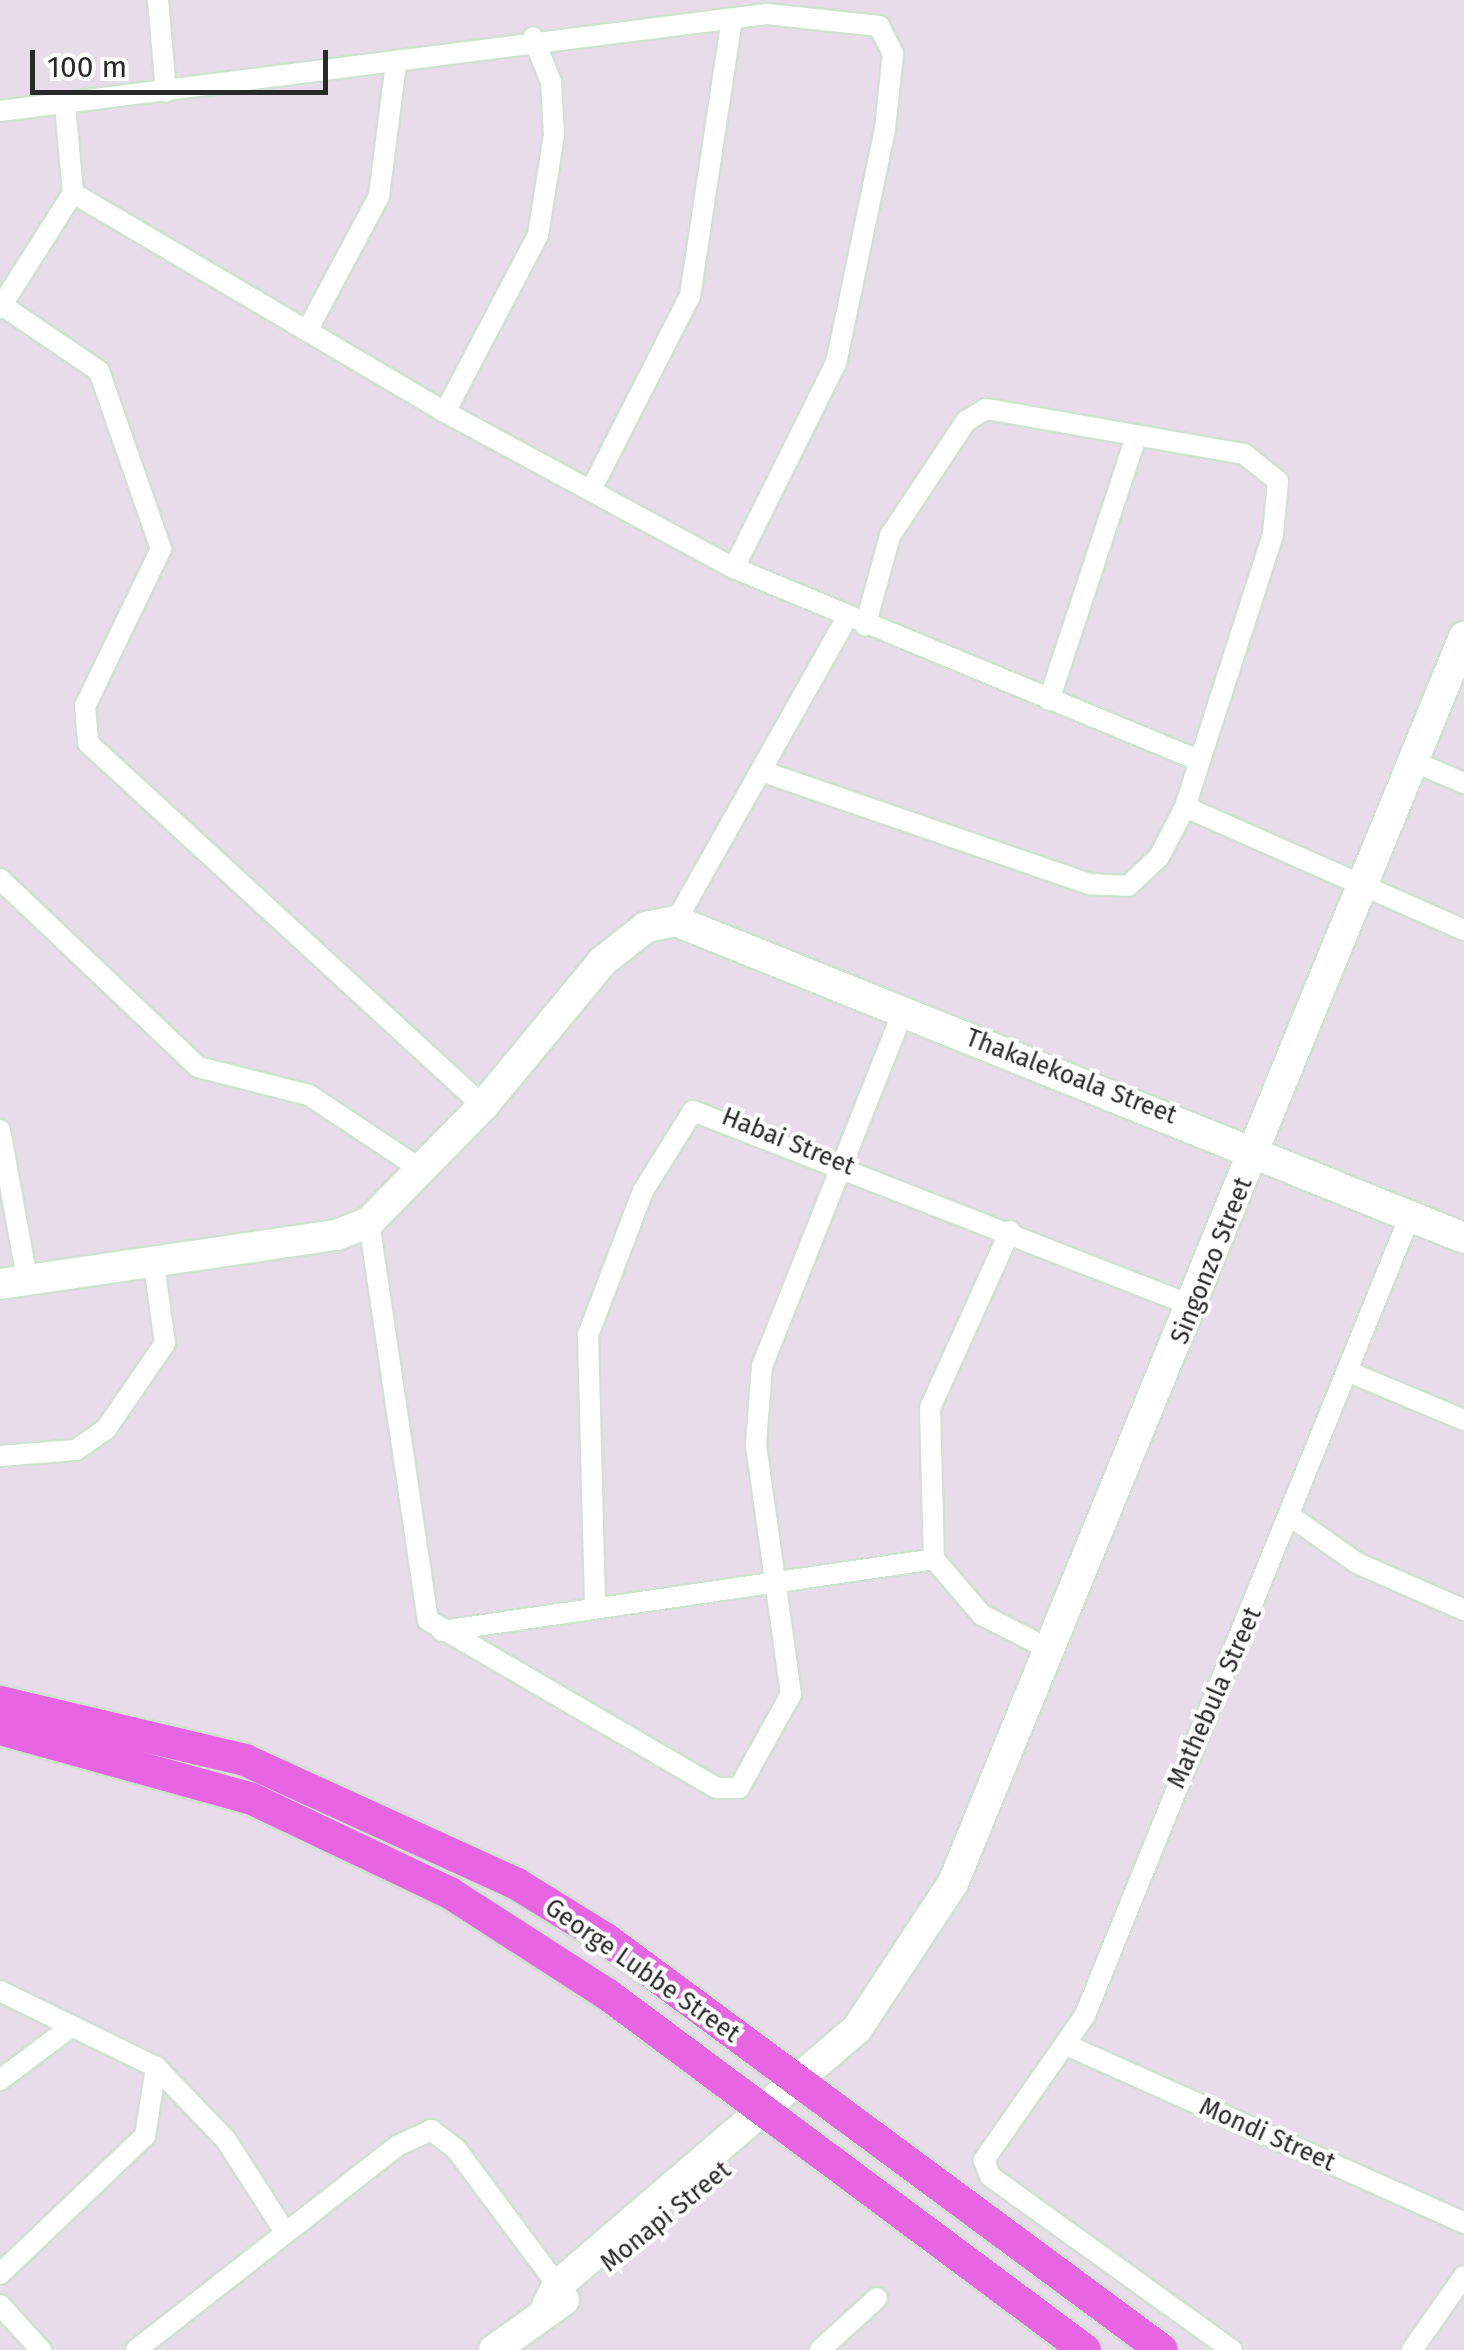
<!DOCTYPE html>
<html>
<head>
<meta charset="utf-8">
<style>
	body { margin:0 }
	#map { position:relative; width:1464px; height:2350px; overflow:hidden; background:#e8dcea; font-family:"Fira Sans",sans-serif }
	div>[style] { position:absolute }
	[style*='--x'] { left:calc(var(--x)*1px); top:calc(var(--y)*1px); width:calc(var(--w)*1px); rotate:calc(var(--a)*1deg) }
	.roads { filter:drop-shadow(2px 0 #d1e1d2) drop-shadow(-2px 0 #d1e1d2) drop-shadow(0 2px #d1e1d2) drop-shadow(0 -2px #d1e1d2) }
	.street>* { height:20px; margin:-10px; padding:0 10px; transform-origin:10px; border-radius:10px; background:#fff }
	.secondary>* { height:30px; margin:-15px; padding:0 15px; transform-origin:15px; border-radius:15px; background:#fff }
	.primary>* { height:32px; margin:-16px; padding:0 16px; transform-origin:16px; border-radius:16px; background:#e764e3 }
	span { translate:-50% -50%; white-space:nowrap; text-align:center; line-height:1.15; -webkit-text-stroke:8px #fff; paint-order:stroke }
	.street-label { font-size:25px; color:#292929 }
	.scale { position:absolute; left:30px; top:50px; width:298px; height:45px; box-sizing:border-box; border:5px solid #292929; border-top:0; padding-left:12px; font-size:30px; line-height:35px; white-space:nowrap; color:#292929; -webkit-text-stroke:8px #fff; paint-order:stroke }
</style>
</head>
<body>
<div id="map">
	<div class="roads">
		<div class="street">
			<div style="--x:158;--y:0;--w:92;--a:85"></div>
			<div style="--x:0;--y:111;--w:773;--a:-7.21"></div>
			<div style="--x:767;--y:14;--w:113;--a:6.1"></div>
			<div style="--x:879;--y:26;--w:30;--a:63"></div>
			<div style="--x:893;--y:53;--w:76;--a:96"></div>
			<div style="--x:885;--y:129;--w:239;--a:101.8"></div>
			<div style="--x:836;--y:363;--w:229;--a:116.5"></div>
			<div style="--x:73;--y:193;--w:432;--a:30.5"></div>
			<div style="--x:445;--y:412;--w:328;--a:28.4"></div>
			<div style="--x:734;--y:568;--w:502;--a:22.48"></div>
			<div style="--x:3;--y:306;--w:116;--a:34.1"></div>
			<div style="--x:99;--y:371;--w:188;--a:70.8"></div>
			<div style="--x:161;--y:549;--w:174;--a:115.8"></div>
			<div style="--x:85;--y:706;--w:37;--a:85"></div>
			<div style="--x:88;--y:743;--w:536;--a:42.58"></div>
			<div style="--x:0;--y:308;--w:136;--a:-57.6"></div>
			<div style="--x:73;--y:193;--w:88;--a:-95.2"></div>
			<div style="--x:307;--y:331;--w:153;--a:-61.9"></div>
			<div style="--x:379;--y:196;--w:133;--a:-82.7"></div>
			<div style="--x:445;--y:412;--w:200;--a:-62.3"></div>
			<div style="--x:538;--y:235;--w:101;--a:-80.9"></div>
			<div style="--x:554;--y:135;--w:53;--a:-93.2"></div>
			<div style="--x:551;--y:82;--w:48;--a:-111.8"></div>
			<div style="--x:591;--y:490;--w:218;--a:-63"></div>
			<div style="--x:690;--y:296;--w:280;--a:-81.4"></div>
			<div style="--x:1049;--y:700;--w:274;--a:-71.7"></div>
			<div style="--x:1419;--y:764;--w:49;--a:22.9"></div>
			<div style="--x:761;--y:771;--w:348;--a:19"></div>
			<div style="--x:1090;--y:884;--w:38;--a:3"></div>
			<div style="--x:1128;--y:886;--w:42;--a:-43.1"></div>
			<div style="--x:1159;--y:857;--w:56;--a:-62.5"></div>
			<div style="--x:1185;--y:807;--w:287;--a:-72.1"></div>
			<div style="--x:1273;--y:534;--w:53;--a:-84.6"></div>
			<div style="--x:1278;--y:481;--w:43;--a:-141.5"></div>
			<div style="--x:1244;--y:454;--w:262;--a:-170.1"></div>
			<div style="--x:986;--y:409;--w:23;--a:149"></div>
			<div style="--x:966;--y:421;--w:138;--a:123.5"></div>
			<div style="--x:890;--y:536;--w:93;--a:105.5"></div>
			<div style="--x:1185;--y:807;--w:305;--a:23.8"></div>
			<div style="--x:0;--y:879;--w:273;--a:43.5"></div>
			<div style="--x:198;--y:1067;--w:114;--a:14.2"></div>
			<div style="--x:309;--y:1095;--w:139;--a:33.6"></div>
			<div style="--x:676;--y:921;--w:347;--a:-60.6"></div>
			<div style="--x:0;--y:1130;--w:150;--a:79.7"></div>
			<div style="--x:369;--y:1222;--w:402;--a:81.6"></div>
			<div style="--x:428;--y:1620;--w:334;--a:30.2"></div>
			<div style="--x:717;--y:1788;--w:22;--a:0"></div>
			<div style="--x:739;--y:1788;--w:107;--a:-61"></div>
			<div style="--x:791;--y:1694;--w:252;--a:-98"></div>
			<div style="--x:756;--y:1444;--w:78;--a:-85.6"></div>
			<div style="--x:762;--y:1366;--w:381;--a:-68.3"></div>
			<div style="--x:1010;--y:1231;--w:194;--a:114.3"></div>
			<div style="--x:930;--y:1408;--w:151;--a:88.5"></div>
			<div style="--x:934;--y:1559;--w:74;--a:49.4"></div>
			<div style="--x:982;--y:1615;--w:77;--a:26.9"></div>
			<div style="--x:1349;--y:1372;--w:125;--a:22.7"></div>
			<div style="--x:0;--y:1456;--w:76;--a:-4.5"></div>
			<div style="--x:76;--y:1450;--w:37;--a:-35"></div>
			<div style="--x:106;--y:1429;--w:104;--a:-55.5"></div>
			<div style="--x:165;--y:1343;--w:85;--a:-98.1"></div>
			<div style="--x:1293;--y:1518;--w:78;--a:35.1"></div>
			<div style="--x:1357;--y:1563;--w:117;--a:23.7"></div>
			<div style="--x:595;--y:1602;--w:267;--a:-91.5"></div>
			<div style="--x:588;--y:1335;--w:154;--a:-69.1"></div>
			<div style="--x:643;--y:1191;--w:94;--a:-58"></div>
			<div style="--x:693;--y:1111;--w:537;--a:21.31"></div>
			<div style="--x:442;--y:1631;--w:497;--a:-8.3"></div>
			<div style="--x:0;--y:1991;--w:174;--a:26"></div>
			<div style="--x:156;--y:2067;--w:101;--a:46.2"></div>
			<div style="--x:226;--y:2140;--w:109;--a:57.3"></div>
			<div style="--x:1071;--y:2047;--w:431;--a:24.1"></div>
			<div style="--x:0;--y:2080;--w:90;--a:-36.9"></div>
			<div style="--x:0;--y:2274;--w:200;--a:-43.6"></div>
			<div style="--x:145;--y:2136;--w:70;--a:-80.9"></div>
			<div style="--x:0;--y:2305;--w:61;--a:47.7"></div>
			<div style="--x:136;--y:2350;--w:331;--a:-38"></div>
			<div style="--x:397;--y:2146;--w:38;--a:-25"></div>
			<div style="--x:431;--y:2130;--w:31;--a:37"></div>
			<div style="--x:456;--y:2149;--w:181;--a:53.3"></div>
			<div style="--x:820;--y:2350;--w:77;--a:-42.4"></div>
			<div style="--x:1232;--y:2350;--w:298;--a:-144.3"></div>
			<div style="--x:990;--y:2176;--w:17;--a:-111"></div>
			<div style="--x:984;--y:2160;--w:177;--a:-55.1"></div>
			<div style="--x:1085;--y:2015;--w:863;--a:-67.87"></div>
			<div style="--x:1412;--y:2350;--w:90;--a:-54.9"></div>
		</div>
		<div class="secondary">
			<div style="--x:0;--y:1284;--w:341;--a:-8.3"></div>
			<div style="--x:337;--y:1235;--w:35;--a:-22"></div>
			<div style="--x:369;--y:1222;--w:163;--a:-45.5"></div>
			<div style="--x:483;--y:1106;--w:188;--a:-50.4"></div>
			<div style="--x:603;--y:961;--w:55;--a:-38.3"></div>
			<div style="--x:646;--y:927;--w:31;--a:-11"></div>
			<div style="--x:676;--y:921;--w:849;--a:21.91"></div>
			<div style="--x:547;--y:2306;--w:22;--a:-63"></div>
			<div style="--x:557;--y:2286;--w:395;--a:-40.6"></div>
			<div style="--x:857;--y:2029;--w:175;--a:-56.7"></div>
			<div style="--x:953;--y:1883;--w:1347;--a:-67.7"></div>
			<div style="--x:494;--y:2350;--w:86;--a:-35.5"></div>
		</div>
		<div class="primary">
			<div style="--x:0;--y:1702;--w:252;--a:13.3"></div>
			<div style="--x:245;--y:1760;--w:299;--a:24.5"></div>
			<div style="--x:517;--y:1884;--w:105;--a:31.7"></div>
			<div style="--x:606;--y:1939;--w:691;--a:36.47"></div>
			<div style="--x:0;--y:1729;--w:262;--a:15.5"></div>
			<div style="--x:252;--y:1799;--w:219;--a:25.4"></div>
			<div style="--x:450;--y:1893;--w:187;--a:32.8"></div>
			<div style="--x:607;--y:1994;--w:596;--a:36.68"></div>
		</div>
	</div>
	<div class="street-label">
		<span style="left:1071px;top:1077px;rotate:21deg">Thakalekoala Street</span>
		<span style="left:788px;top:1142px;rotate:22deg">Habai Street</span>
		<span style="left:1212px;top:1261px;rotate:-68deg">Singonzo Street</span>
		<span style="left:1215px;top:1698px;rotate:-66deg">Mathebula Street</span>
		<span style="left:642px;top:1971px;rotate:35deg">George Lubbe Street</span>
		<span style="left:1267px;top:2135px;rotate:24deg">Mondi Street</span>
		<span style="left:666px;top:2217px;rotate:-39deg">Monapi Street</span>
	</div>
	<div class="scale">100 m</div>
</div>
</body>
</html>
